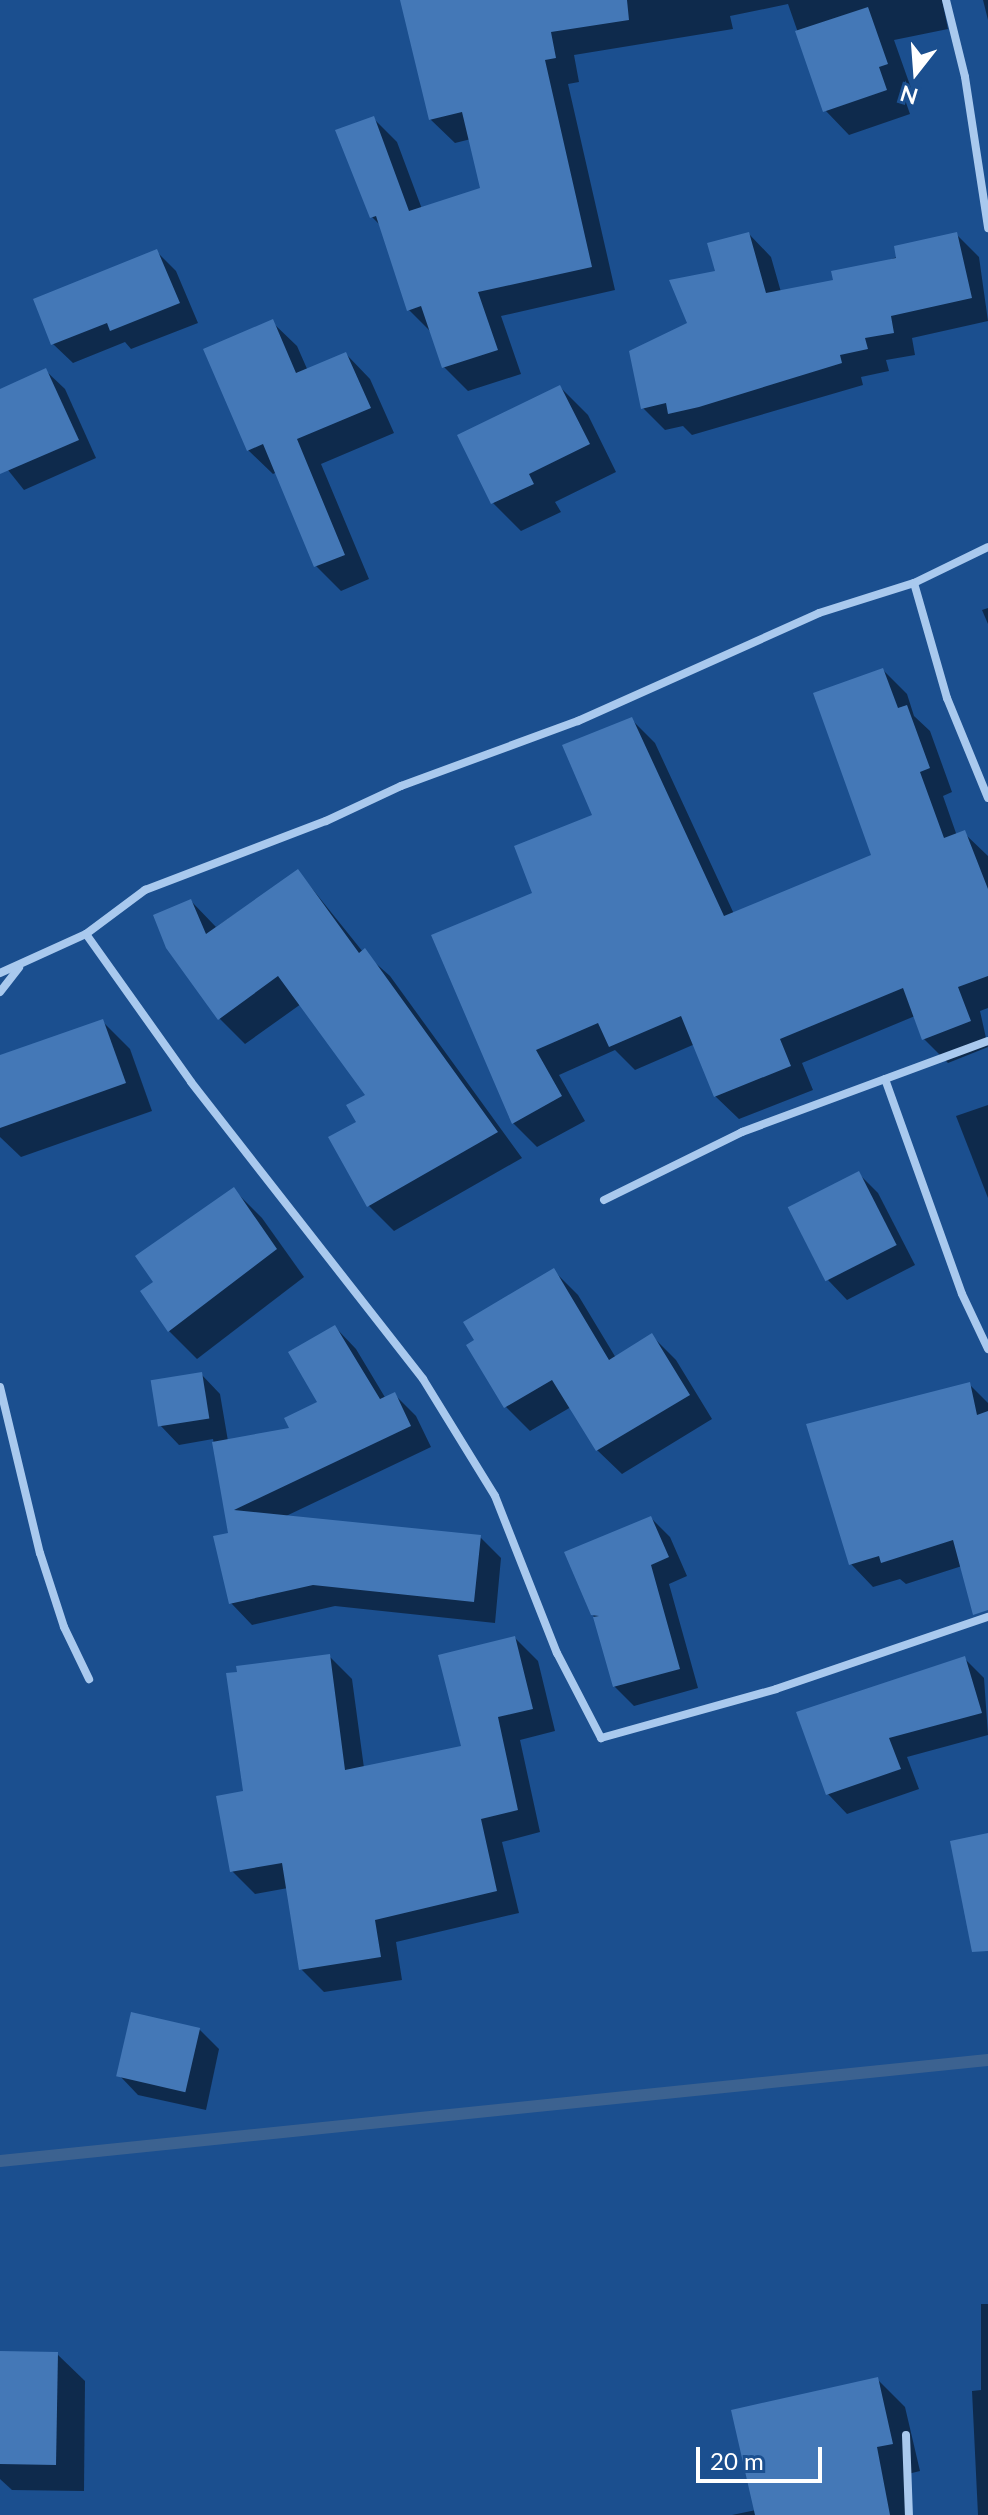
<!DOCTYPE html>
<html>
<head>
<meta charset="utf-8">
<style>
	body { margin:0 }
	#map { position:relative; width:988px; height:2515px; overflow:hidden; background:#1b4f8f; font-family:Lato,sans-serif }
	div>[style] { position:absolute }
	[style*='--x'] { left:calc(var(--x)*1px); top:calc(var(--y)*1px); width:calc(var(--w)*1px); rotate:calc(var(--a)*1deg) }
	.shadow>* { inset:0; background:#0007 }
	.stream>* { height:12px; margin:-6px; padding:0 6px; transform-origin:6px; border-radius:6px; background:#3c6290 }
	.building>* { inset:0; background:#4478b7; transform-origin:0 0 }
	.street>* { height:8px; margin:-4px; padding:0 4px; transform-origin:4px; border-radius:4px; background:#a9c9ee }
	span { translate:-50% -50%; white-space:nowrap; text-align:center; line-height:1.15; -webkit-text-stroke:8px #1b4f8f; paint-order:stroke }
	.north { position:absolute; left:876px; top:32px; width:80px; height:80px; -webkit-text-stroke:6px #1b4f8f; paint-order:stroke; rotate:197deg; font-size:22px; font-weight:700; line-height:32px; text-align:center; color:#fff }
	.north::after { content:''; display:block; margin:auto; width:28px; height:36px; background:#fff; clip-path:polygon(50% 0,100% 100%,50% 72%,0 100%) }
	.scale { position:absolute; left:696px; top:2447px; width:126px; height:36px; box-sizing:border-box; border:4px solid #fff; border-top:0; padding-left:10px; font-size:24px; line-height:28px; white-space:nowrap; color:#fff; -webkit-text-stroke:6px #1b4f8f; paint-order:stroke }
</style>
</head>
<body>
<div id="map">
	<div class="shadow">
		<div style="clip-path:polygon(402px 0,942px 0,948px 29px,894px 40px,911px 88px,902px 91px,910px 114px,849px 135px,825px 110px,788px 4px,730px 16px,733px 29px,574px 55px,579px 82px,568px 84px,615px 290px,501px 316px,521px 374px,468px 391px,444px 367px,432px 333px,409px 310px,382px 227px,372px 217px,373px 118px,397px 142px,422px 209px,482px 189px,471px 139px,455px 143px,430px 119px)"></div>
		<div style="clip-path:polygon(983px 0,988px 0,988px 20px)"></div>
		<div style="clip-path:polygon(749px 234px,771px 257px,781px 292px,835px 281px,956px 234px,979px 257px,988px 321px,912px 338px,915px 355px,886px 360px,889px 371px,861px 377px,863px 385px,692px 435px,683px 426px,665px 430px,643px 408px,717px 272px)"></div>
		<div style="clip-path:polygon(157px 252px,176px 271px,198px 323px,131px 349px,125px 342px,73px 363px,53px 344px)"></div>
		<div style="clip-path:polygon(272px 322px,297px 346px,308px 371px,346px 354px,370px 379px,394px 433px,321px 464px,369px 579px,341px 591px,316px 566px,277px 472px,273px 474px,248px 450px)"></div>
		<div style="clip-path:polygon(46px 371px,65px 389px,96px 458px,24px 490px,0 460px,0 391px)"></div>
		<div style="clip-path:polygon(560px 387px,588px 415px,616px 472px,555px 502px,561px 512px,521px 531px,493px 503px)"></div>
		<div style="clip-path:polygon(988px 608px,988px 624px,982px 610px)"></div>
		<div style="clip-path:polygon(883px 670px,907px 694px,914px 716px,930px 731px,952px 792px,943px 796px,957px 836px,964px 833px,988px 856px,988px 1008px,980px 1011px,988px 1047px,948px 1063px,924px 1039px,915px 1016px,802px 1063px,813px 1090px,739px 1119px,715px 1096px,695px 1044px,635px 1070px,615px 1050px,559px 1075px,585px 1121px,537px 1147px,513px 1123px,534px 894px,594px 816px,631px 719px,655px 743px,734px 914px,874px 857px)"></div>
		<div style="clip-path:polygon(298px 871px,363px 952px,390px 976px,522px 1158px,394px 1231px,369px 1206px,358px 1122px,368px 1095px,301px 1004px,245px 1044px,219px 1018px,191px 901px,216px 927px)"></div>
		<div style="clip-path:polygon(102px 1021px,130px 1049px,152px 1111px,21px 1157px,0 1137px,0 1057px)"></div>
		<div style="clip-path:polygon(988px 1105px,988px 1198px,956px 1116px)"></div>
		<div style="clip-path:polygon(858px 1173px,878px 1193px,915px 1265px,847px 1300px,828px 1280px)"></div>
		<div style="clip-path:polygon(234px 1190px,262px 1218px,304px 1277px,197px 1359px,169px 1331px)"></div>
		<div style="clip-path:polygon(554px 1271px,578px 1295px,616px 1358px,652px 1336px,676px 1360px,712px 1419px,622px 1474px,597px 1450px,571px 1407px,530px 1431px,506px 1407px)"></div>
		<div style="clip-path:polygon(335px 1327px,356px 1349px,386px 1399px,395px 1395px,416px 1416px,431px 1447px,284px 1517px,480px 1537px,501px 1558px,495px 1623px,335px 1606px,252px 1625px,231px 1603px,230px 1534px,213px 1439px,179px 1445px,160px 1425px,201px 1374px,220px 1394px,228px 1441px,292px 1430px,320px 1403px)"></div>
		<div style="clip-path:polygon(969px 1384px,988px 1403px,988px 1601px,962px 1566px,906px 1584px,900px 1579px,873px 1587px,851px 1564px)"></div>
		<div style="clip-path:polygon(651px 1518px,670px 1537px,687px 1576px,669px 1584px,698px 1688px,634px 1706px,614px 1686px,593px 1614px)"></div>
		<div style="clip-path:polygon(515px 1638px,538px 1661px,555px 1731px,520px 1740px,540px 1832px,502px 1842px,519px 1913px,396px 1942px,402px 1980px,324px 1992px,301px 1969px,288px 1888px,255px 1894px,232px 1871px,245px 1793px,329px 1656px,352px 1679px,364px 1768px,463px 1748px)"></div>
		<div style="clip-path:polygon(965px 1659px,984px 1678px,988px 1735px,907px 1757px,919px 1789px,847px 1814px,828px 1794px)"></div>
		<div style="clip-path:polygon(199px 2029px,219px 2049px,206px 2110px,138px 2095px,119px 2075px)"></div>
		<div style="clip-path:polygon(981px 2304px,988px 2304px,988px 2515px,978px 2515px,972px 2391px,981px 2390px)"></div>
		<div style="clip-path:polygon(0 2353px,57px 2354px,85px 2381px,84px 2491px,12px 2490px,0 2479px)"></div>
		<div style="clip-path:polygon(877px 2379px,905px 2407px,920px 2471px,904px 2475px,911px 2515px,732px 2515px,756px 2510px)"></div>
	</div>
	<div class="stream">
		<div style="--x:0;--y:2161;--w:993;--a:-5.84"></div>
	</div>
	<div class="building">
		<div style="clip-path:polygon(400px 0,627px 0,629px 20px,551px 32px,556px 58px,545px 60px,592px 267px,478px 292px,498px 350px,442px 368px,421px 306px,407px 311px,376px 216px,370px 218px,335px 130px,374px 116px,409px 211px,480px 188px,462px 112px,429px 120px)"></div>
		<div style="clip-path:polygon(868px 7px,888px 64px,879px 67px,887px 90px,823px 112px,795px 31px)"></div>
		<div style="clip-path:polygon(749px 232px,766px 293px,833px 280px,831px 271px,896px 258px,894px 246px,957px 232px,972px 298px,891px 316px,894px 333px,865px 338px,868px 349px,840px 355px,842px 363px,699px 407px,668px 414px,666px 403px,641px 409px,629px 351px,687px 323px,669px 280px,715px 271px,707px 243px)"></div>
		<div style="clip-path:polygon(157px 249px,180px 303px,110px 331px,107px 323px,51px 345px,33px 299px)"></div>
		<div style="clip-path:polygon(273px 319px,296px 373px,346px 352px,371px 408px,297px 439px,345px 555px,314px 567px,263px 444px,247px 451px,203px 349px)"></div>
		<div style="clip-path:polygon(46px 368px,79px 440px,0 474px,0 389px)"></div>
		<div style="clip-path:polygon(560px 385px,590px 444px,529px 474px,534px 484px,491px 504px,457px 435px)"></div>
		<div style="clip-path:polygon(883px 668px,898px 708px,907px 705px,930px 768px,920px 772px,944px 838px,965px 830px,988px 889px,988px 976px,958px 987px,971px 1021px,922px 1040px,903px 988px,780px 1039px,791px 1066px,714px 1097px,681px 1016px,609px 1047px,598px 1023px,536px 1050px,562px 1096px,512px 1124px,431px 935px,532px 893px,514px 846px,592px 815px,562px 745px,632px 717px,724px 916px,871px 855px,813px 693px)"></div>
		<div style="clip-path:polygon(298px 869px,359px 953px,365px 948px,498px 1132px,367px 1207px,328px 1137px,356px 1122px,346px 1105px,365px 1095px,278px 976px,218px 1020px,166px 948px,153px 915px,191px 899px,206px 934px)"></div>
		<div style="clip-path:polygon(103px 1019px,126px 1083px,0 1128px,0 1055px)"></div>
		<div style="left:859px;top:1171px;width:83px;height:80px;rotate:63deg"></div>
		<div style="clip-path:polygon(234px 1187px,277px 1249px,168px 1332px,140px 1291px,153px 1282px,135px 1256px)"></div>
		<div style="clip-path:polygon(554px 1268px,609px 1360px,652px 1333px,690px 1395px,596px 1451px,552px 1380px,504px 1408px,466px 1345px,474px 1340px,463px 1322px)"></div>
		<div style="clip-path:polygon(335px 1325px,380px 1399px,395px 1392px,411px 1426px,234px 1510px,481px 1535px,474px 1602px,313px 1585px,229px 1604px,213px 1536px,228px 1533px,212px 1442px,289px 1428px,284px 1418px,317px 1402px,288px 1352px)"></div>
		<div style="left:202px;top:1372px;width:47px;height:52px;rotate:81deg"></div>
		<div style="clip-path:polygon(970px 1382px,977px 1415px,988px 1411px,988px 1610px,973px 1615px,953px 1540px,881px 1563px,879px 1556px,849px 1565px,806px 1424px)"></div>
		<div style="clip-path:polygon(651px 1516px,669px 1557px,651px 1565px,680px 1669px,613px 1687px,593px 1617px,599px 1616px,591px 1615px,564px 1552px)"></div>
		<div style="clip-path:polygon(515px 1636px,533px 1709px,498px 1717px,518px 1810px,481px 1819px,497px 1891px,375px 1920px,381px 1957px,299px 1970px,282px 1863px,230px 1872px,216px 1796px,243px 1791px,226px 1673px,237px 1672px,236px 1666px,330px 1654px,345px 1770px,461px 1746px,438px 1655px)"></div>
		<div style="clip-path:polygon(965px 1656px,982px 1713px,889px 1738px,901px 1769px,826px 1795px,796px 1712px)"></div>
		<div style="clip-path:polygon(988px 1833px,988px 1951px,972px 1952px,950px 1841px)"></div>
		<div style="left:131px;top:2012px;width:71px;height:66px;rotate:13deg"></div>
		<div style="left:0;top:2351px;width:58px;height:113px;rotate:1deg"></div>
		<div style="clip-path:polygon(878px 2377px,893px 2444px,877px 2447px,890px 2515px,755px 2515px,731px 2410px)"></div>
	</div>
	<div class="street">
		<div style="--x:946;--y:0;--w:79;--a:76.1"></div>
		<div style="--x:965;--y:77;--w:153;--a:81.3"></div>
		<div style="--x:914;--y:583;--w:120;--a:74"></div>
		<div style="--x:947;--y:698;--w:108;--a:67.7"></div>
		<div style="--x:86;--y:934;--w:181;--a:54.6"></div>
		<div style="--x:191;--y:1082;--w:377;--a:52"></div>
		<div style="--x:423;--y:1379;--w:137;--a:58.4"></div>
		<div style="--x:495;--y:1496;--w:169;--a:68.5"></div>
		<div style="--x:557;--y:1653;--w:96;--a:62.6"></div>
		<div style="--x:601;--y:1738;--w:182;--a:-15.6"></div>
		<div style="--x:776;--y:1689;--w:224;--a:-18.8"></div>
		<div style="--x:0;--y:973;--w:94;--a:-24.4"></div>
		<div style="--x:86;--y:934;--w:74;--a:-36.7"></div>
		<div style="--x:145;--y:890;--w:194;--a:-20.9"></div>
		<div style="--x:326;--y:821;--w:83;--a:-25"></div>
		<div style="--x:401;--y:786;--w:189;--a:-20.2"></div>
		<div style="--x:578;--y:721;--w:264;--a:-24.1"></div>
		<div style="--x:819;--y:613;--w:100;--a:-17.5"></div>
		<div style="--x:914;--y:583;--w:82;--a:-25.9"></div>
		<div style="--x:0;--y:992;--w:31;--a:-52"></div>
		<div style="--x:885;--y:1079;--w:228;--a:70.3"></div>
		<div style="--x:962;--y:1294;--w:61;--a:64.7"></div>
		<div style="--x:604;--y:1200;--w:154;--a:-26.2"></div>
		<div style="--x:742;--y:1132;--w:262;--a:-20.3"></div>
		<div style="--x:0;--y:1387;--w:171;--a:76.5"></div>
		<div style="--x:40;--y:1553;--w:78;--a:72"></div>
		<div style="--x:64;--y:1627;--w:58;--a:64.3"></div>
		<div style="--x:906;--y:2435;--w:80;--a:87.9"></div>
	</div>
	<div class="north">N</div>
	<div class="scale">20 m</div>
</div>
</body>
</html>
